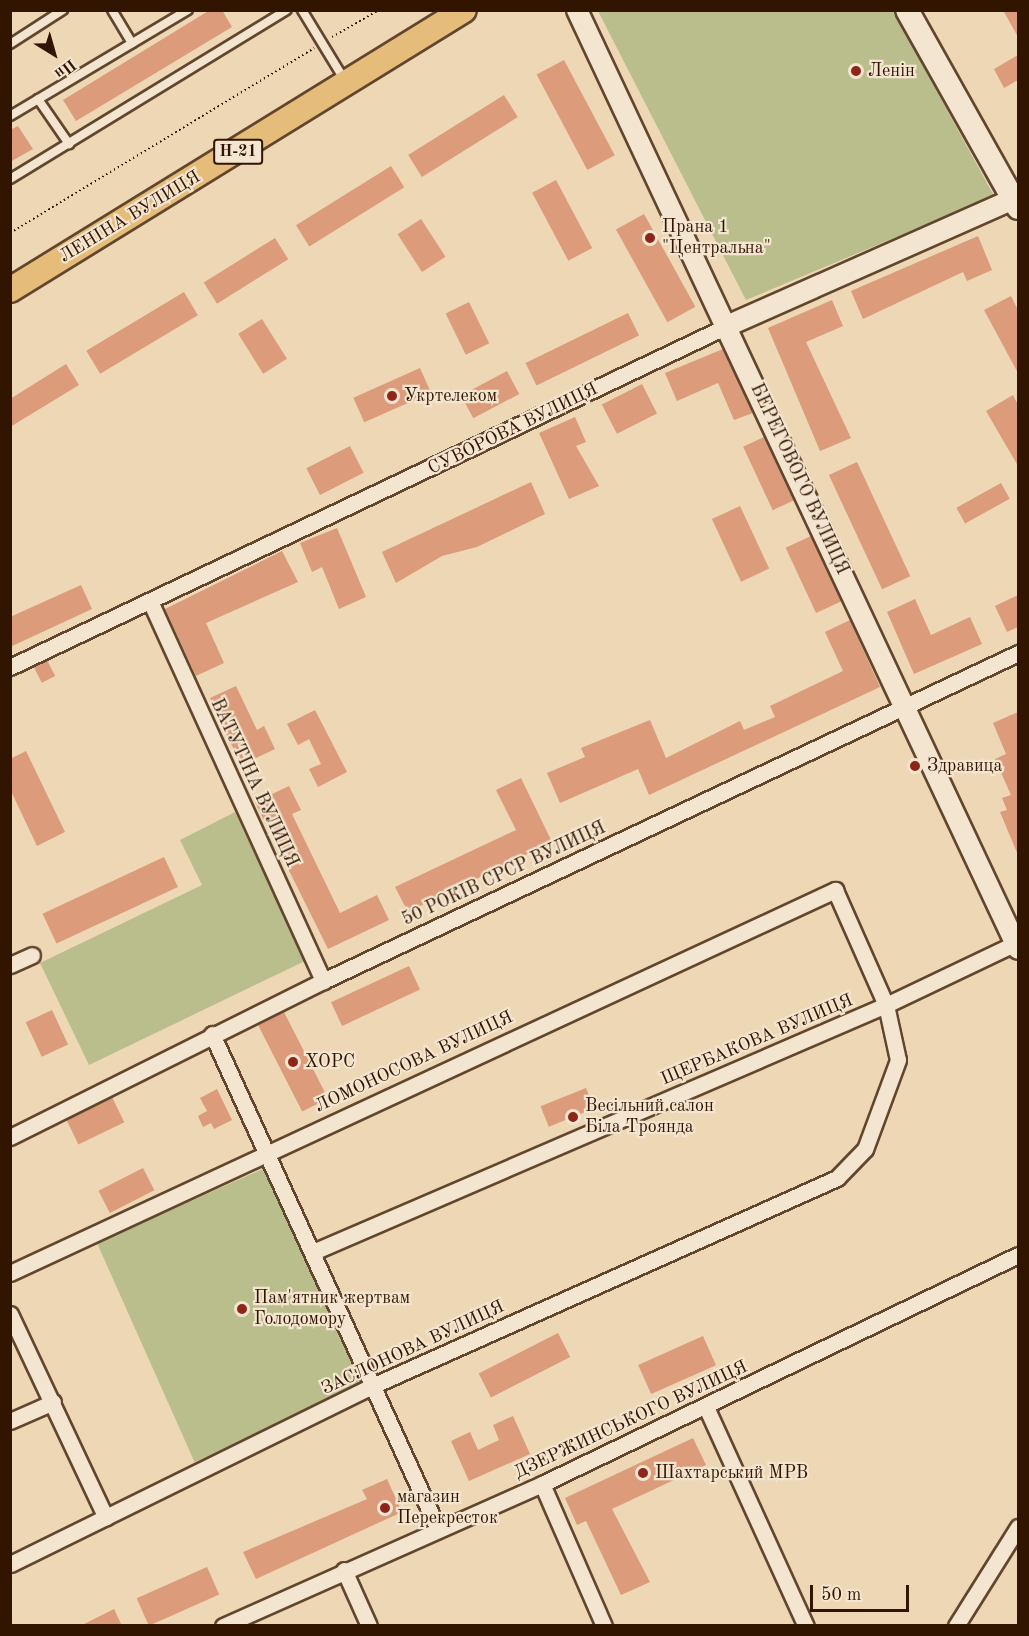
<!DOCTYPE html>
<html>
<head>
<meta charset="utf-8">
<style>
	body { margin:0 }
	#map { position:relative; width:1029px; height:1636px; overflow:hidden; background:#edd7b5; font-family:"Old Standard TT",serif }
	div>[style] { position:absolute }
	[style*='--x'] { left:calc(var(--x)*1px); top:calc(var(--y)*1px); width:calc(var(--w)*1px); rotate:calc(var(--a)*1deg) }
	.green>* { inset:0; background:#babe8c; transform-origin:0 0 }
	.building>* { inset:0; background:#dc9b7b; transform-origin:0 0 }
	.path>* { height:2px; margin-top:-1px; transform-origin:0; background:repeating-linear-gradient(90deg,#321500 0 1.5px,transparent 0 4.5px) }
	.roads { filter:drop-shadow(2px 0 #61462d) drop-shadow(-2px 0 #61462d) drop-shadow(0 2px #61462d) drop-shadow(0 -2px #61462d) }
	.service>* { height:8px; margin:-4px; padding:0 4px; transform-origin:4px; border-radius:4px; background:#f3e5cf }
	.minor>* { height:15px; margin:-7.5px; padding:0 7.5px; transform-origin:7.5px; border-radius:7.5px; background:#f3e5cf }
	.tertiary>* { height:20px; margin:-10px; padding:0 10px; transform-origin:10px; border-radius:10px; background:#f3e5cf }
	.secondary>* { height:22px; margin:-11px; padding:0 11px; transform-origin:11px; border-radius:11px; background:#f3e5cf }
	.primary>* { height:24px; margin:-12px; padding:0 12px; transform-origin:12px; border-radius:12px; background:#e6bc7a }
	.dots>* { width:16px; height:16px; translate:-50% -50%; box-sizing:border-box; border:3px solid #f3e5cf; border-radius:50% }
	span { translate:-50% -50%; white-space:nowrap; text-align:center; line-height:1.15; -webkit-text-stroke:4.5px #f3e5cf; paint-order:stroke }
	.shield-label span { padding:2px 4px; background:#f3e5cf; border:2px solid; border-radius:4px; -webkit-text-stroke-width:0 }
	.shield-label { font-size:16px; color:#321500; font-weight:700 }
	.poi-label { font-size:18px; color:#321500 }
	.left { translate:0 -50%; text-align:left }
	.street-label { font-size:18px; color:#321500 }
	.frame { position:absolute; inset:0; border:12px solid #321500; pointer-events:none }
	.north { position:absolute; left:24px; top:24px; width:60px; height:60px; -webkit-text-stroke:4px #f3e5cf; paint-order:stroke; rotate:143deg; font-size:16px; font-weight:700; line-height:24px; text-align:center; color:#321500 }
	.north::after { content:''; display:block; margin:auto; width:21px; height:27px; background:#321500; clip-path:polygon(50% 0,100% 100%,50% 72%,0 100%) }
	.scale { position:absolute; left:810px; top:1585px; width:99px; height:27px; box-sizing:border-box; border:3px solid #321500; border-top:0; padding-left:8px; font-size:18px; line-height:21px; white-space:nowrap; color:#321500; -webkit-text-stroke:4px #f3e5cf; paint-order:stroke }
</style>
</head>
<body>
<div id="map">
	<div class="green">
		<div style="clip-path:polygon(598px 11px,893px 11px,994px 196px,746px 300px)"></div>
		<div style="clip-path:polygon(235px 812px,305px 961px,89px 1065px,40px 963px,202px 885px,180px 840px)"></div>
		<div style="left:265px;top:1168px;width:240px;height:184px;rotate:66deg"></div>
	</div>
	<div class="building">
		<div style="clip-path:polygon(210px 10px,222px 10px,232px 27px,76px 121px,63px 100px)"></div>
		<div style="clip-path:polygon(1003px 10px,1018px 10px,1018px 37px)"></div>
		<div style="clip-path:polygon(1018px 55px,1018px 80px,1004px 88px,994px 69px)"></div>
		<div style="left:564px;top:60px;width:108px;height:31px;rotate:62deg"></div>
		<div style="left:504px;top:95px;width:26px;height:113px;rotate:58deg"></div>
		<div style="clip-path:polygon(18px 126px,33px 149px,10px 162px,10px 130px)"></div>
		<div style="left:391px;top:166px;width:25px;height:112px;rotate:58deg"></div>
		<div style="left:556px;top:180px;width:77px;height:27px;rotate:62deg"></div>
		<div style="left:644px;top:214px;width:106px;height:32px;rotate:61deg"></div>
		<div style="left:421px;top:219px;width:45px;height:28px;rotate:57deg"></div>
		<div style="clip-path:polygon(978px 236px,992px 270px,967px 281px,963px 272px,863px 319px,851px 291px)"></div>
		<div style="left:275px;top:238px;width:25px;height:84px;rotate:58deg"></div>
		<div style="left:184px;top:292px;width:27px;height:114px;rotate:59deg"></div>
		<div style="clip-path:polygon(1011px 296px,1018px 310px,1018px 373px,984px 310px)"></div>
		<div style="clip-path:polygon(832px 300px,843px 326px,806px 342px,851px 438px,820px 451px,768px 328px)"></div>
		<div style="left:469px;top:302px;width:46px;height:26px;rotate:64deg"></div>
		<div style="left:628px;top:313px;width:25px;height:114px;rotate:64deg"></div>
		<div style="left:262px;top:319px;width:47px;height:28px;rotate:58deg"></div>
		<div style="clip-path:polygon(723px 349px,753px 413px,734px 420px,718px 383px,677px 401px,665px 373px)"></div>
		<div style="clip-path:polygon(66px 364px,79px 385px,10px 427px,10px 399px)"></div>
		<div style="left:420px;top:368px;width:27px;height:73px;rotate:66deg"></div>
		<div style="left:507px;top:371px;width:26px;height:52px;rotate:62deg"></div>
		<div style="left:642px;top:384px;width:33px;height:45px;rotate:63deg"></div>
		<div style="clip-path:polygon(1013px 395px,1018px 405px,1018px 466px,986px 411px)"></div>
		<div style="clip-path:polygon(575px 417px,586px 442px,576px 446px,599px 486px,569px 499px,539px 433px)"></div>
		<div style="left:764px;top:437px;width:70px;height:23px;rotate:65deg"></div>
		<div style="left:350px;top:446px;width:30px;height:49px;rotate:63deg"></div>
		<div style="left:857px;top:462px;width:126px;height:31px;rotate:65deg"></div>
		<div style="clip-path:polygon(531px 482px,545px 514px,477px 547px,442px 556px,396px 583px,382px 552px)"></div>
		<div style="left:1001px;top:483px;width:18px;height:51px;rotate:61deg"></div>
		<div style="left:740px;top:506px;width:69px;height:31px;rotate:65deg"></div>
		<div style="clip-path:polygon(337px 528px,366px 597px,339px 609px,322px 567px,312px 572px,300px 543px)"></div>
		<div style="left:811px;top:536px;width:72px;height:28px;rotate:65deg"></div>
		<div style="clip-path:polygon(282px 551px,298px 582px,206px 623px,224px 663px,196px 676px,165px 609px)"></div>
		<div style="clip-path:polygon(81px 585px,92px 609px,10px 647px,10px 617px)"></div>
		<div style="clip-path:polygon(1018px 595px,1018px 627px,1007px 632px,995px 606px)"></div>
		<div style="clip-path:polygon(915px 599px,931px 635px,970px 617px,982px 644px,914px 674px,887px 612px)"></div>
		<div style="clip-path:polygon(850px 620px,880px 687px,649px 795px,638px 769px,560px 803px,547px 773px,585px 757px,581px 748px,608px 737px,650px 720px,666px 758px,740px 721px,744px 730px,775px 717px,770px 706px,843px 671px,825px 632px)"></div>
		<div style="left:47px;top:660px;width:18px;height:15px;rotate:63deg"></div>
		<div style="clip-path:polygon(236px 686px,257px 730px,264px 726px,275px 749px,241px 765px,210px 698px)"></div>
		<div style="clip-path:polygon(315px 710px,347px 772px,318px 787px,309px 769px,321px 764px,309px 739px,298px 745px,287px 724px)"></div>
		<div style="clip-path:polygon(1018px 712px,1018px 855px,1000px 812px,1007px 810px,1002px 798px,1011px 795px,995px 759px,1006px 754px,993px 723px)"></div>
		<div style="clip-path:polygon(26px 751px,65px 832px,37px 846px,10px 789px,10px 759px)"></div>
		<div style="clip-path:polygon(521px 778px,552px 842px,408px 912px,395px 887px,516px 830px,496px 790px)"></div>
		<div style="clip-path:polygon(289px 786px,301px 810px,292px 814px,340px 913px,377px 895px,389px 920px,328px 949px,255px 802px)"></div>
		<div style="left:164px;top:857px;width:33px;height:134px;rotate:65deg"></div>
		<div style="left:409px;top:966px;width:26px;height:86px;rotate:65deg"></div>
		<div style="left:52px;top:1010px;width:38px;height:29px;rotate:65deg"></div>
		<div style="left:284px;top:1012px;width:97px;height:29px;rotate:63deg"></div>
		<div style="left:586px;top:1088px;width:22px;height:49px;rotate:68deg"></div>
		<div style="clip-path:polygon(217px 1089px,232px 1120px,214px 1129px,211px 1123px,203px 1127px,198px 1116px,207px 1111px,200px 1098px)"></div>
		<div style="left:112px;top:1097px;width:28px;height:51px;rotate:64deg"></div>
		<div style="left:143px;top:1168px;width:25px;height:50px;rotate:63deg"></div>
		<div style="left:558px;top:1333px;width:27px;height:89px;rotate:63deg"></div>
		<div style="left:703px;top:1336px;width:32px;height:71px;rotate:66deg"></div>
		<div style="clip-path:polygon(513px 1416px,530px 1454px,469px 1481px,451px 1441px,470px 1432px,478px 1450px,499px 1440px,493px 1425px)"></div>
		<div style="clip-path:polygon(693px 1438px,706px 1465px,612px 1509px,650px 1582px,621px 1595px,586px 1521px,577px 1525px,565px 1498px)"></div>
		<div style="clip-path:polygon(387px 1479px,402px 1512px,256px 1579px,243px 1552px,367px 1499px,362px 1490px)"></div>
		<div style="left:207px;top:1567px;width:30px;height:77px;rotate:66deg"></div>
		<div style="clip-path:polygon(114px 1609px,122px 1626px,80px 1626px)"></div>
	</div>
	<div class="path">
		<div style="--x:332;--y:37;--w:54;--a:-29.9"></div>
		<div style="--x:10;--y:233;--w:356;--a:-31.3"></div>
	</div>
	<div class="roads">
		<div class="service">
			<div style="--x:112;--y:10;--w:39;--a:59"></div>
			<div style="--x:302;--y:10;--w:81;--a:58.7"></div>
			<div style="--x:10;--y:44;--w:63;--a:-32.7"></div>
			<div style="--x:38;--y:99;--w:55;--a:55.4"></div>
			<div style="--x:10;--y:116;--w:207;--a:-30.8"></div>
			<div style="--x:10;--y:179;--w:324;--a:-31.4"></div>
		</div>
		<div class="minor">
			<div style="--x:150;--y:601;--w:418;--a:65.5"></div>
			<div style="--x:10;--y:667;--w:794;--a:-25.44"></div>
			<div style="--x:10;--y:965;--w:24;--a:-24"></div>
			<div style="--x:212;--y:1034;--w:542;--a:65.47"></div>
			<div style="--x:10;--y:1137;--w:350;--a:-26.5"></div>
			<div style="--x:323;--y:981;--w:769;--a:-25.26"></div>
			<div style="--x:313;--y:1252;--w:624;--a:-23.32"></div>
			<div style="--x:886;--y:1005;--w:144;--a:-25.5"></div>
			<div style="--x:10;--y:1273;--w:910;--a:-24.9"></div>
			<div style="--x:835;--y:890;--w:126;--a:66.1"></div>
			<div style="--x:886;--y:1005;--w:56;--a:77.7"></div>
			<div style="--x:898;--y:1060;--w:95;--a:110.3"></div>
			<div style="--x:865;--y:1149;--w:40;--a:134"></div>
			<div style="--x:837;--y:1178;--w:509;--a:155.9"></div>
			<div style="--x:372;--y:1386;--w:403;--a:153.8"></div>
			<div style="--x:10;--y:1314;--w:225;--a:64.8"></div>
			<div style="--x:706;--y:1407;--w:241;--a:65.5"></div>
			<div style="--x:10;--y:1421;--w:47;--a:-23.8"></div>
			<div style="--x:542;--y:1484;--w:155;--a:66.4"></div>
			<div style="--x:344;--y:1570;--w:61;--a:65.9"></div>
			<div style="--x:223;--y:1626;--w:349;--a:-24"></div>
			<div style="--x:542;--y:1484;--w:528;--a:-25.69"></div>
			<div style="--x:956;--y:1626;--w:117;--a:-57.9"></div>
		</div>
		<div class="tertiary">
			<div style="--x:577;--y:10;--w:1037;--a:64.84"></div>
			<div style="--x:727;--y:326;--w:318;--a:-23.9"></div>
		</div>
		<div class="secondary">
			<div style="--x:907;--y:10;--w:227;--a:60.7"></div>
		</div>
		<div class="primary">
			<div style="--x:10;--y:290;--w:533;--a:-31.66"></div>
		</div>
	</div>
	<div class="dots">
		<div style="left:856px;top:71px;background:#8f2418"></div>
		<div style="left:650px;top:238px;background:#8f2418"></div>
		<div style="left:392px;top:396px;background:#8f2418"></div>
		<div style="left:915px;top:766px;background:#8f2418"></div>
		<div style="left:293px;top:1062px;background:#8f2418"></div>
		<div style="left:573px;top:1117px;background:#8f2418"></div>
		<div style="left:242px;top:1309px;background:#8f2418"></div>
		<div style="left:643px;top:1473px;background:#8f2418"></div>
		<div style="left:385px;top:1508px;background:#8f2418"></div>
	</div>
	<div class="shield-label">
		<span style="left:238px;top:152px">Н-21</span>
	</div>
	<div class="poi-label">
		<span class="left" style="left:868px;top:71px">Ленін</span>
		<span class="left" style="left:662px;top:238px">Прана 1<br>"Центральна"</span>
		<span class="left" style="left:404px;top:396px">Укртелеком</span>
		<span class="left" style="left:927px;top:766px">Здравица</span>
		<span class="left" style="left:305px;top:1062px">ХОРС</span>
		<span class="left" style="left:585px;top:1117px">Весільний салон<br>Біла Троянда</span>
		<span class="left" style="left:254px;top:1309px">Пам'ятник жертвам<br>Голодомору</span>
		<span class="left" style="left:655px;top:1473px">Шахтарський МРВ</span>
		<span class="left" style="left:397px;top:1508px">магазин<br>Перекресток</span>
	</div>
	<div class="street-label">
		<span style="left:130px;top:217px;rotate:-31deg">ЛЕНІНА ВУЛИЦЯ</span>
		<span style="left:513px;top:429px;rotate:-26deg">СУВОРОВА ВУЛИЦЯ</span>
		<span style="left:799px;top:479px;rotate:65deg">БЕРЕГОВОГО ВУЛИЦЯ</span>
		<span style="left:254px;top:783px;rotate:65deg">ВАТУТІНА ВУЛИЦЯ</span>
		<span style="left:504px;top:874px;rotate:-25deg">50 РОКІВ СРСР ВУЛИЦЯ</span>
		<span style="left:757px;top:1040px;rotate:-23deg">ЩЕРБАКОВА ВУЛИЦЯ</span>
		<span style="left:414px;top:1062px;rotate:-25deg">ЛОМОНОСОВА ВУЛИЦЯ</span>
		<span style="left:413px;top:1348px;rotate:-25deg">ЗАСЛОНОВА ВУЛИЦЯ</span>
		<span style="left:631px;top:1420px;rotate:-25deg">ДЗЕРЖИНСЬКОГО ВУЛИЦЯ</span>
	</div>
	<div class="frame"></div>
	<div class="north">Пн</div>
	<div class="scale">50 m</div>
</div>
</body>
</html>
